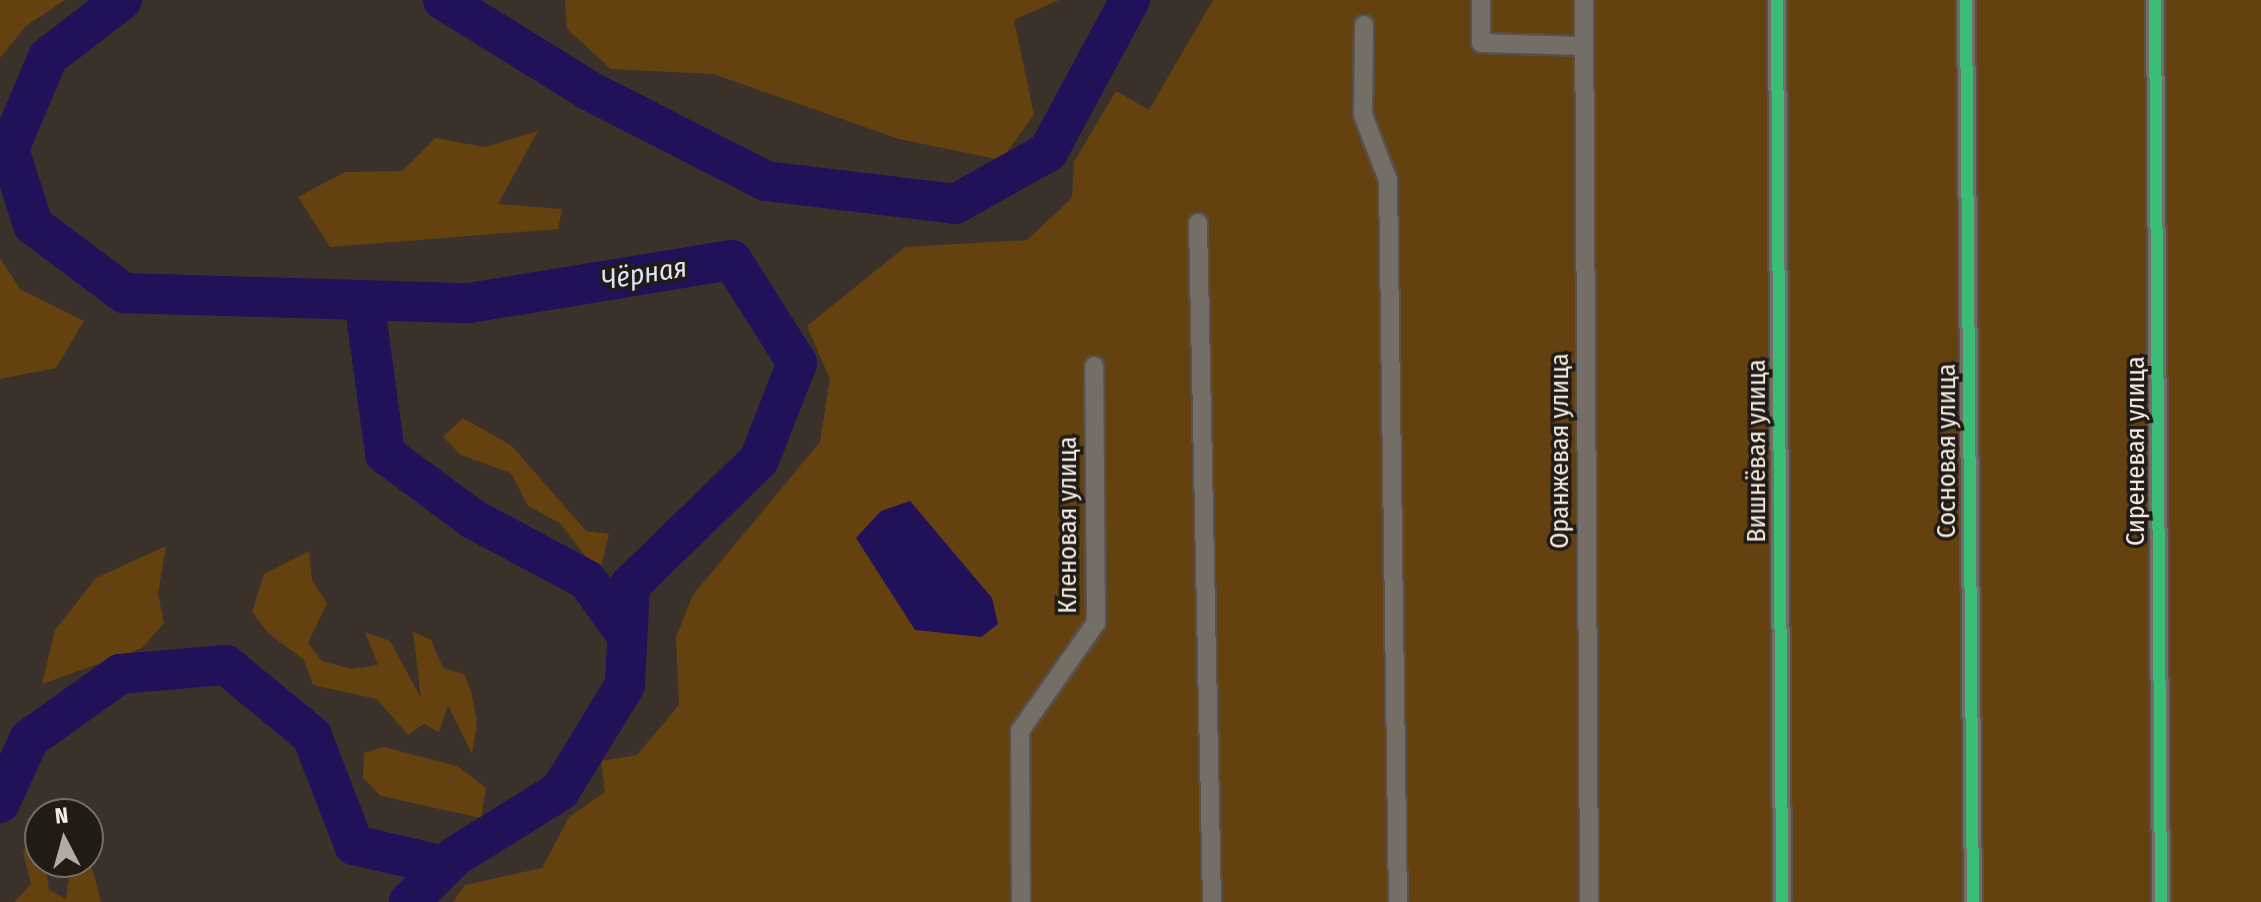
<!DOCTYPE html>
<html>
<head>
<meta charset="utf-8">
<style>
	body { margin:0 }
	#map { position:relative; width:2261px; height:902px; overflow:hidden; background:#3a322a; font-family:"Fira Sans Condensed",sans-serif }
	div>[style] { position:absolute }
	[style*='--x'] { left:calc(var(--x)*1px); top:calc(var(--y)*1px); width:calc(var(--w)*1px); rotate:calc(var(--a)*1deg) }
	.green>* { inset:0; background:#65410f }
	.water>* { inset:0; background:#211159 }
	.river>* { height:40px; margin:-20px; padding:0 20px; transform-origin:20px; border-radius:20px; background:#211159 }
	.roads { filter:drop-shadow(2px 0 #58504a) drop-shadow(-2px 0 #58504a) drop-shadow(0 2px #58504a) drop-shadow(0 -2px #58504a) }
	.street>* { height:18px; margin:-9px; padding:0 9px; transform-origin:9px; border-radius:9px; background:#746e66 }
	.cycleway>* { height:12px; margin:-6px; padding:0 6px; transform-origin:6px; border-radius:6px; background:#3abd76 }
	span { translate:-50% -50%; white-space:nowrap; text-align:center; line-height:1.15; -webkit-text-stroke:7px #211b15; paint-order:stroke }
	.street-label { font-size:26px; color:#f6ede5 }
	.water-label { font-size:28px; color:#dfe1f8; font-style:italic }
	.north { position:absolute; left:24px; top:798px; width:80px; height:80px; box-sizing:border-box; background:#211b15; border:2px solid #766f68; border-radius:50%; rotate:354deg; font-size:22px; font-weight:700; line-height:32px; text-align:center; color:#f6ede5 }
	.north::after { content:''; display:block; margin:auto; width:28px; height:36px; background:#b4aca4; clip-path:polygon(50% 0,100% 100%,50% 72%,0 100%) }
</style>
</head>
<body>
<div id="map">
	<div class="green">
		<div style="clip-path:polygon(0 0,65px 0,26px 26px,0 58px)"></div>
		<div style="clip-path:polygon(565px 0,1059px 0,1014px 20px,1034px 115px,1001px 160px,899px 139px,713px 74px,611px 69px,567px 29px)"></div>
		<div style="clip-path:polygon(1213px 0,2261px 0,2261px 902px,453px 902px,465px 885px,542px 868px,569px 817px,605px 792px,601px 761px,637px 755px,679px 705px,676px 637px,693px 595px,820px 442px,830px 379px,807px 326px,905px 247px,1027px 240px,1072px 198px,1074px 162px,1116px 91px,1149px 110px)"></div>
		<div style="clip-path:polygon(538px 131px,498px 204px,562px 209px,558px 229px,330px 247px,298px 197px,345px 172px,402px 171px,435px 138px,485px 147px)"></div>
		<div style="clip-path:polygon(0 258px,20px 289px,84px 321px,56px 368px,0 379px)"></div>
		<div style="clip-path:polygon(463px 418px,512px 446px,586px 531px,609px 534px,599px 574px,560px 523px,528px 506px,511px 473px,461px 455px,443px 437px)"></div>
		<div style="clip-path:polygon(166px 546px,158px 594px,164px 623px,142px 648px,42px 684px,55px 630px,96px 578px)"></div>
		<div style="clip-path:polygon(309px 551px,312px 580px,327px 603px,308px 643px,322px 661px,351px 669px,378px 665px,365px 632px,390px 641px,421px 698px,413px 632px,431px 640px,443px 668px,464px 674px,471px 691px,477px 722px,472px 754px,448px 705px,439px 732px,424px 724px,408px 735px,377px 699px,313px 685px,304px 660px,268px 633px,252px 612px,264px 574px)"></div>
		<div style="clip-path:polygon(384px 747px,457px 766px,486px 788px,481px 818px,381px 796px,363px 778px,364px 753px)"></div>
		<div style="clip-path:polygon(40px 823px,49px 890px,66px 899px,71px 863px,88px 862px,88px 853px,101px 902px,14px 902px,31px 884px,23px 852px)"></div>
	</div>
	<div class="water">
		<div style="clip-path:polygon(910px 501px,992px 598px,998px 624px,981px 637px,915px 630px,856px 538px,881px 511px)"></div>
	</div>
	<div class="river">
		<div style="--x:122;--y:0;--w:93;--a:142.4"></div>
		<div style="--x:48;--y:57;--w:100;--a:113"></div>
		<div style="--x:9;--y:149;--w:80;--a:72.5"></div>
		<div style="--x:33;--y:225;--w:114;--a:36.8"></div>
		<div style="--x:124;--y:293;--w:345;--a:1.7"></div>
		<div style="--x:469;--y:303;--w:266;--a:-9.3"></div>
		<div style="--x:732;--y:260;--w:122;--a:57.7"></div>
		<div style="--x:797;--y:363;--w:104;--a:111.4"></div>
		<div style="--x:759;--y:460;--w:180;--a:135.9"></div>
		<div style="--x:630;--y:585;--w:100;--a:92.9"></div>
		<div style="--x:625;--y:685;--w:124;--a:121.5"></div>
		<div style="--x:560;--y:791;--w:125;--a:148.1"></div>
		<div style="--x:454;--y:857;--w:64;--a:135"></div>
		<div style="--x:443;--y:0;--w:171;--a:31.8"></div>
		<div style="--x:588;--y:90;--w:200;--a:27.1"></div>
		<div style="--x:766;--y:181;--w:190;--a:6.9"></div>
		<div style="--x:955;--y:204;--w:107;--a:-29.2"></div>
		<div style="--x:1048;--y:152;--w:173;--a:-61.7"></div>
		<div style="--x:364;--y:300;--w:155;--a:82.2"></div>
		<div style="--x:385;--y:454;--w:109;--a:36.5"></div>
		<div style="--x:473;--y:519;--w:129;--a:28.2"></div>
		<div style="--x:587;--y:580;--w:69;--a:54.5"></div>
		<div style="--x:0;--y:803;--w:70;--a:-65.6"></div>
		<div style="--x:29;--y:739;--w:112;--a:-35.5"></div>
		<div style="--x:120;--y:674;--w:106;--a:-4.9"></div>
		<div style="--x:226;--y:665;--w:112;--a:39.5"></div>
		<div style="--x:312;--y:736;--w:117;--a:68.9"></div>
		<div style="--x:354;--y:845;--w:93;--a:13"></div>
	</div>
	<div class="roads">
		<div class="street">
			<div style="--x:1481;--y:0;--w:43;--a:90"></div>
			<div style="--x:1481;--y:43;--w:103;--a:1.7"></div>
			<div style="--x:1584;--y:0;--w:902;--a:89.68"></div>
			<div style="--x:1777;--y:0;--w:902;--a:89.68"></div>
			<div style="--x:1966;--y:0;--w:902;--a:89.56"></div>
			<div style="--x:2155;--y:0;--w:902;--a:89.62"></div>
			<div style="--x:1364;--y:25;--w:90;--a:90.6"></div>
			<div style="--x:1363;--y:115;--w:70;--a:69"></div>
			<div style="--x:1388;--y:180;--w:722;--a:89.21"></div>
			<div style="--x:1198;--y:223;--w:679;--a:88.82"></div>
			<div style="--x:1021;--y:902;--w:171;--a:-90.3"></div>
			<div style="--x:1020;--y:731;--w:132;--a:-54.9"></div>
			<div style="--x:1096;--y:623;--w:257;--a:-90.4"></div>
		</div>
	</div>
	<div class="cycleway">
		<div style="--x:1777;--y:0;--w:902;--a:89.68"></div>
		<div style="--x:1966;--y:0;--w:902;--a:89.56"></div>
		<div style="--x:2155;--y:0;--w:902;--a:89.62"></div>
	</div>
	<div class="street-label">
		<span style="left:1560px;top:451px;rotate:-90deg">Оранжевая улица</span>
		<span style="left:1757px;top:451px;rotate:-90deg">Вишнёвая улица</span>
		<span style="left:1947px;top:451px;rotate:-90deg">Сосновая улица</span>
		<span style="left:2136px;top:451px;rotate:-90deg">Сиреневая улица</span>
		<span style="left:1068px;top:525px;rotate:-90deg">Кленовая улица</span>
	</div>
	<div class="water-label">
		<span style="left:644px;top:274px;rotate:-9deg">Чёрная</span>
	</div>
	<div class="north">N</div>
</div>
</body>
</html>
